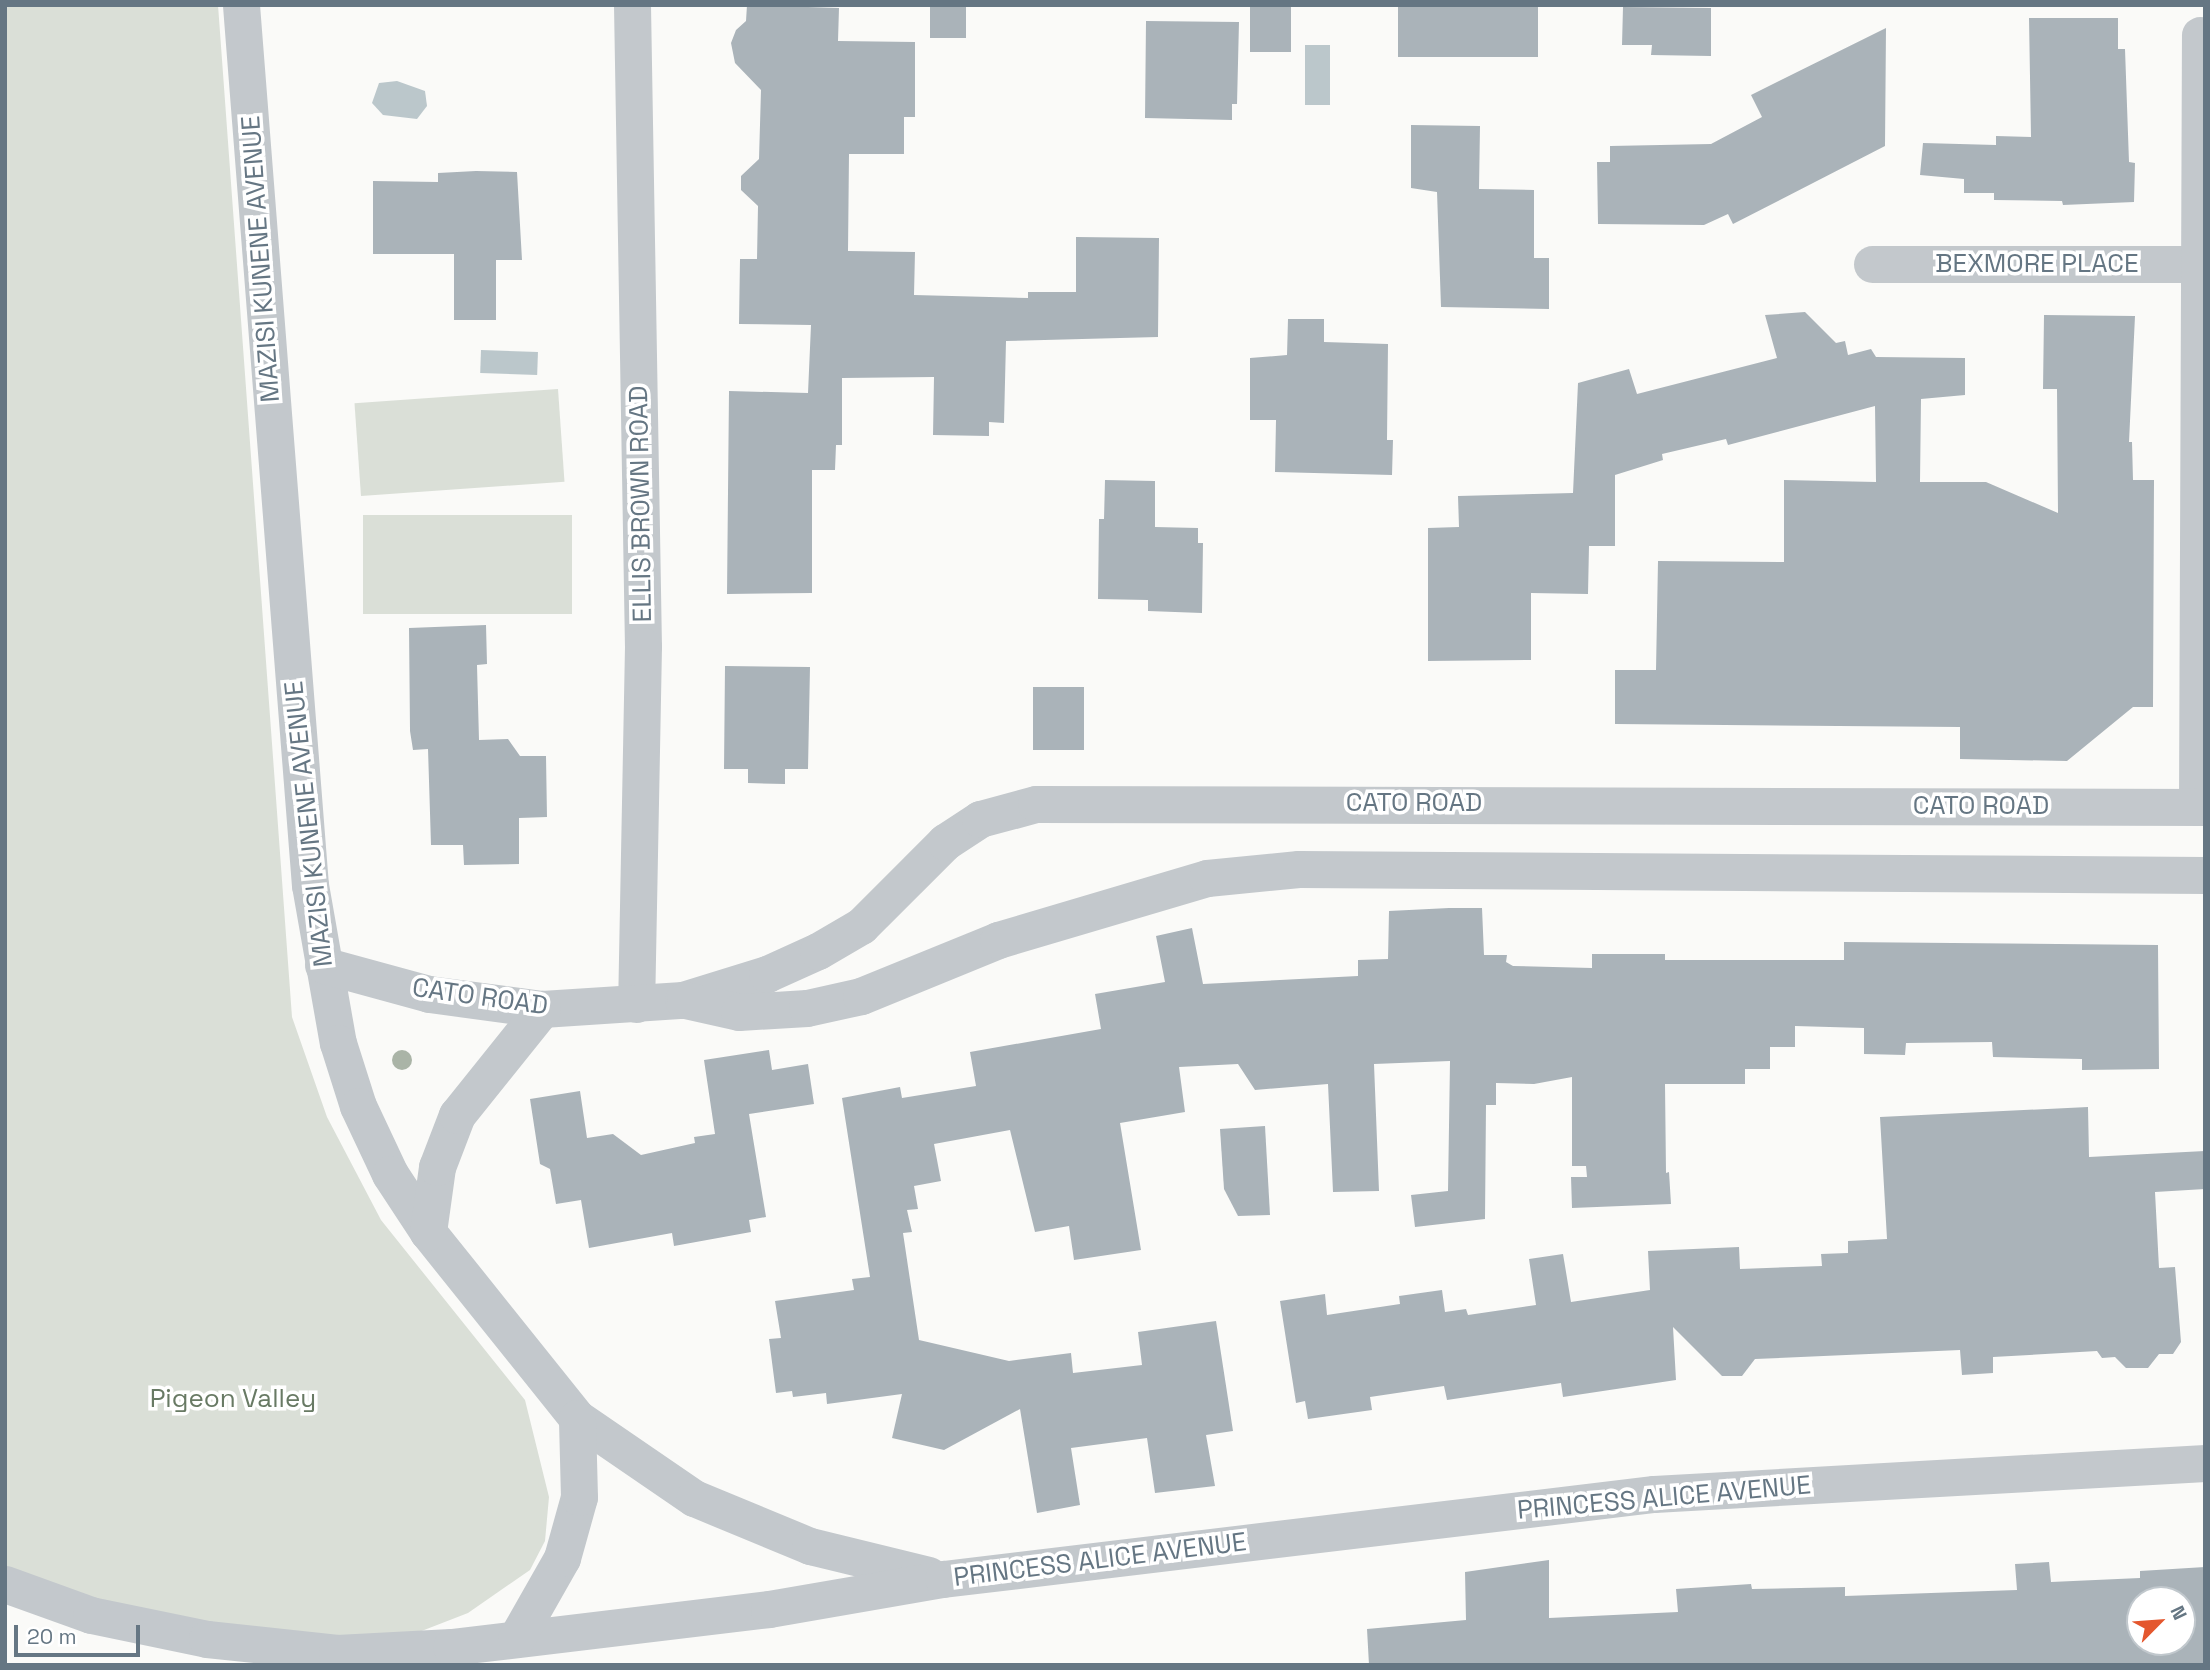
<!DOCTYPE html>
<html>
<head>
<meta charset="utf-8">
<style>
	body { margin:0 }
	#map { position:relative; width:2210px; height:1670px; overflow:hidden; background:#fafaf8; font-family:"Space Grotesk",sans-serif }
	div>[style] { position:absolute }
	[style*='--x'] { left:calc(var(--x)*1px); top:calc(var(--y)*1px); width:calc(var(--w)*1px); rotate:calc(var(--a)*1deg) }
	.green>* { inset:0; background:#dadfd7; transform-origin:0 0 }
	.water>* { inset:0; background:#bbc7cb; transform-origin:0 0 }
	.building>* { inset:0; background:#aab3b9; transform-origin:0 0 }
	.street>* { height:37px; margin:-18.5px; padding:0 18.5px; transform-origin:18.5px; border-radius:18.5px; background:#c3c8cc }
	.trees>* { width:20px; height:20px; margin:-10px; border-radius:50%; background:#aab4a7 }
	span { translate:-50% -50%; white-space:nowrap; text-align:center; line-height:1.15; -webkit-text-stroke:7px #fff; paint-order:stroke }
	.street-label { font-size:26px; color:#657683 }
	.park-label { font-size:26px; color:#687a64 }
	.frame { position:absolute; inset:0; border:7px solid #657683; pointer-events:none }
	.north { position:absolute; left:2126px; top:1586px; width:70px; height:70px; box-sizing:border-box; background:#fff; border:2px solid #c1c8cd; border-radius:50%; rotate:65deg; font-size:19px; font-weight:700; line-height:28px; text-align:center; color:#657683 }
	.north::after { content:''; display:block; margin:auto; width:24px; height:32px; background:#e4572e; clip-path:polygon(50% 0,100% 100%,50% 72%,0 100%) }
	.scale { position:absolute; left:14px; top:1625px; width:126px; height:32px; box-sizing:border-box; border:4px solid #657683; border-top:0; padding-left:9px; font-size:21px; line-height:24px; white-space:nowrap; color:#657683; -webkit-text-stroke:5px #fff; paint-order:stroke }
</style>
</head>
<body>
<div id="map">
	<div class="green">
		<div style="clip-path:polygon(5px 5px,218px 5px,292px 1017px,327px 1117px,381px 1220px,525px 1400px,549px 1497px,545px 1541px,530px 1570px,468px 1613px,419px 1632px,347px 1643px,209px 1628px,91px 1601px,5px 1570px)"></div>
		<div style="left:558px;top:389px;width:93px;height:204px;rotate:86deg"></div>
		<div style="left:363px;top:515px;width:209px;height:99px"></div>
	</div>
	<div class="water">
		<div style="left:1305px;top:45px;width:25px;height:60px"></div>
		<div style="clip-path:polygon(397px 81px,425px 91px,427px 106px,417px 119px,383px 115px,372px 103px,379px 83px)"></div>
		<div style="left:481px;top:350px;width:57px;height:23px;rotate:2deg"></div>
	</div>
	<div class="building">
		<div style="clip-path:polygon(747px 5px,839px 8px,838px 41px,915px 42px,915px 117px,904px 117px,904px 154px,849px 154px,848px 251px,915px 252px,914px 295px,1028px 298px,1028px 292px,1076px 292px,1076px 237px,1159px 238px,1158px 337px,1006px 341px,1004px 423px,989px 422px,989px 436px,933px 435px,934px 377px,842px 378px,842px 445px,836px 445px,835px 470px,812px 470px,812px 593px,727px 594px,729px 391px,808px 393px,811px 325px,739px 324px,740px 259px,757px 259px,758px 206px,741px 190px,741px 176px,759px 159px,761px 90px,735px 63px,731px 43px,736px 30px,746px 21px)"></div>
		<div style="left:930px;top:5px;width:36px;height:33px"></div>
		<div style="left:1250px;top:5px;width:41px;height:47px"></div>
		<div style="left:1398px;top:5px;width:140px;height:52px"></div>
		<div style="clip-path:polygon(1623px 7px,1711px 8px,1711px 56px,1651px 55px,1652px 45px,1622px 45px)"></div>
		<div style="clip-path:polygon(2029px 18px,2118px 18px,2118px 49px,2125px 49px,2129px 162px,2135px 163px,2134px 202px,2063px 205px,2062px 201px,1994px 200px,1994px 193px,1964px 193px,1964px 179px,1920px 175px,1923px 143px,1996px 145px,1996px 136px,2031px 137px)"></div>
		<div style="clip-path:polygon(1146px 21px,1239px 22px,1237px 104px,1232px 104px,1232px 120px,1145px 118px)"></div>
		<div style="clip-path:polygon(1886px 28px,1885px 146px,1733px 224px,1728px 214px,1704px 225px,1598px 224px,1597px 162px,1610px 162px,1610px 146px,1711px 144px,1762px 117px,1751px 95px)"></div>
		<div style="clip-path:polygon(1411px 125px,1480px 126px,1479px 189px,1534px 190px,1534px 258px,1549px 258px,1549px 309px,1441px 307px,1437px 192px,1411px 188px)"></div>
		<div style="clip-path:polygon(476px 171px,517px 172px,522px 260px,496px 260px,496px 320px,454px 320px,454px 254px,373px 254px,373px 181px,438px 182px,438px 173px)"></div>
		<div style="clip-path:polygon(1805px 312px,1836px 343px,1845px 341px,1848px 355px,1871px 349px,1876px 357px,1965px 358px,1965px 395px,1921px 399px,1920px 482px,1986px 482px,2058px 513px,2057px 389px,2043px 389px,2044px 315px,2135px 316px,2129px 442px,2132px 442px,2133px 480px,2154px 480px,2153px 707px,2133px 707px,2067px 761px,1960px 759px,1960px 727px,1615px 724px,1615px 670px,1656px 670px,1658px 561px,1784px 562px,1784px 480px,1876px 482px,1875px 406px,1728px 445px,1726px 439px,1662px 454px,1663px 460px,1615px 475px,1615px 546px,1589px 546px,1588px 594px,1531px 593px,1531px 660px,1428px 661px,1428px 528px,1459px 527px,1458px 496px,1573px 493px,1578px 383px,1629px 369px,1637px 394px,1777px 358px,1765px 315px)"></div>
		<div style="clip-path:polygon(1288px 319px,1324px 319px,1324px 342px,1388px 344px,1387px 440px,1393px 440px,1392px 475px,1275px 472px,1276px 420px,1250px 420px,1250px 358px,1287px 355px)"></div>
		<div style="clip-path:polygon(1105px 480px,1155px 481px,1155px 527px,1198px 528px,1198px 543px,1203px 543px,1202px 613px,1148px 611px,1148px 600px,1098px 599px,1099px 519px,1104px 519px)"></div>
		<div style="clip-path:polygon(486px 625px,487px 664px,477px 665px,479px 740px,508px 739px,520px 756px,546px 756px,547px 817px,519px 818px,519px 864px,464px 865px,463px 845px,431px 845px,428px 749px,413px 750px,410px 731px,409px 628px)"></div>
		<div style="clip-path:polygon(725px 666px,810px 667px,808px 769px,785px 769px,785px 784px,748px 783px,748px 769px,724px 769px)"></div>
		<div style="left:1033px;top:687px;width:51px;height:63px"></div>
		<div style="clip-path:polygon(1449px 908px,1482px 908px,1484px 955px,1507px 955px,1506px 962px,1513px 966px,1592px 968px,1592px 954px,1665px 954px,1665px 960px,1844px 960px,1844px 942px,2158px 945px,2159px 1069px,2082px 1070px,2082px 1059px,1993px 1057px,1992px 1042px,1906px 1043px,1905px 1055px,1864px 1054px,1864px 1028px,1795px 1026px,1795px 1047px,1770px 1047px,1770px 1069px,1745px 1069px,1745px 1084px,1665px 1084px,1666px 1173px,1669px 1172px,1671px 1204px,1572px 1208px,1571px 1177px,1587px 1177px,1586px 1166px,1572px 1166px,1572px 1077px,1534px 1084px,1496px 1083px,1496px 1105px,1486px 1105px,1485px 1219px,1415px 1227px,1411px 1195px,1448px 1191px,1450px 1061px,1374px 1064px,1379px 1191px,1333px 1192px,1328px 1084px,1255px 1090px,1238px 1064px,1179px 1067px,1185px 1112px,1120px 1123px,1141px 1250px,1074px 1260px,1069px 1226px,1035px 1232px,1010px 1130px,934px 1144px,941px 1181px,914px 1186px,918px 1209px,907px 1210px,912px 1232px,903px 1233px,919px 1340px,1009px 1361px,1071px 1353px,1073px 1373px,1142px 1365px,1138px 1332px,1216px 1321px,1233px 1431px,1206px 1435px,1215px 1486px,1155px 1493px,1147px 1438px,1071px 1448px,1080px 1505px,1037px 1513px,1020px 1409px,944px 1450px,892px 1438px,902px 1394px,827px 1404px,826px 1393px,793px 1397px,792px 1391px,776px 1393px,769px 1339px,781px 1338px,775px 1301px,854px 1290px,852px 1279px,870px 1277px,842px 1098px,900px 1087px,902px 1098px,976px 1086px,970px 1052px,1101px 1029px,1095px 994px,1165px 982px,1156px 936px,1192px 928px,1203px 984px,1358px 976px,1358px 960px,1388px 959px,1389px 911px)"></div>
		<div style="clip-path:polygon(769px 1050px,772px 1070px,808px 1064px,814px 1104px,749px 1114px,766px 1217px,749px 1220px,751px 1232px,674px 1246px,672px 1233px,589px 1248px,581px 1200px,556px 1204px,550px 1169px,540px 1164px,530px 1099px,580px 1091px,587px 1138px,613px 1134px,641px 1155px,695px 1143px,694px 1137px,715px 1134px,704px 1060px)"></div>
		<div style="clip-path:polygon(2088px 1107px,2089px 1157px,2205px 1151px,2205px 1189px,2155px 1192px,2159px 1268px,2175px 1267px,2181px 1342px,2173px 1354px,2159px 1354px,2148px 1368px,2126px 1368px,2115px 1357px,2102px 1358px,2097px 1351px,1993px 1357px,1993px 1373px,1962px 1375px,1960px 1350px,1755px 1359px,1742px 1376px,1722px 1376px,1673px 1327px,1676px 1380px,1563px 1397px,1561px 1383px,1447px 1400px,1444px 1386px,1370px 1397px,1372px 1410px,1308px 1419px,1305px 1401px,1296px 1403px,1280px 1301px,1325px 1294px,1327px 1315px,1400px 1304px,1399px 1296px,1442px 1290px,1445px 1312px,1466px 1309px,1468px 1315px,1536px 1305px,1529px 1259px,1563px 1254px,1571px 1302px,1650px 1290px,1648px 1251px,1739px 1247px,1740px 1269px,1822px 1266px,1821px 1254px,1848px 1253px,1848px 1241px,1887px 1239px,1880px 1117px)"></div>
		<div style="clip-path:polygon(1265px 1126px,1270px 1215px,1238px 1216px,1224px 1189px,1220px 1129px)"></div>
		<div style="clip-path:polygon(evenodd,1549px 1560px,1549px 1618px,1678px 1612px,1676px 1589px,1751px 1584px,1752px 1589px,1845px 1587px,1845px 1596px,2017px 1590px,2015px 1564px,2049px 1562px,2051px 1582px,2140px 1578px,2140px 1571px,2205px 1567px,2205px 1665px,1369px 1665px,1367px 1629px,1466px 1620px,1465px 1572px,1549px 1560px,2140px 1600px,2182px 1600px,2182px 1642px,2140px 1642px,2140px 1600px)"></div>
	</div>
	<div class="street">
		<div style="--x:241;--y:5;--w:883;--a:85.52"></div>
		<div style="--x:310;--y:885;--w:160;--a:80"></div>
		<div style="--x:338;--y:1043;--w:66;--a:72.4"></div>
		<div style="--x:358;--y:1106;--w:75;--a:64.8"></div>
		<div style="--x:390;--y:1174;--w:69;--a:56.8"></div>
		<div style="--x:428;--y:1232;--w:238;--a:51.3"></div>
		<div style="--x:577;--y:1418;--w:142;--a:34.4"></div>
		<div style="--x:694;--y:1498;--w:126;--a:22.5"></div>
		<div style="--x:810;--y:1546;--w:122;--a:13.7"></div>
		<div style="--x:632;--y:5;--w:641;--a:89.02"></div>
		<div style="--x:643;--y:646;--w:358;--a:91.1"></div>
		<div style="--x:1872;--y:264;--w:330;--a:0"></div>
		<div style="--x:2197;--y:807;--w:772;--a:-89.78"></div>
		<div style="--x:323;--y:965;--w:110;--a:15.3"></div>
		<div style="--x:429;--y:994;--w:114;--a:7.6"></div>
		<div style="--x:542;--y:1009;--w:141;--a:-3.7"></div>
		<div style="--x:683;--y:1000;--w:88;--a:-17.2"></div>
		<div style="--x:767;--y:974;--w:56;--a:-24.3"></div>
		<div style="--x:818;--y:951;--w:50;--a:-30.2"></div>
		<div style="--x:861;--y:926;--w:119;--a:-45"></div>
		<div style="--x:945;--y:842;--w:42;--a:-33.3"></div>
		<div style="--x:980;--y:819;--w:58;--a:-15"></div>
		<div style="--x:1036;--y:804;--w:1169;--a:0.15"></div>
		<div style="--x:685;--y:1000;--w:55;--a:12.5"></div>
		<div style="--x:739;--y:1012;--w:68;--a:-3.4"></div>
		<div style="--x:807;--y:1008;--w:55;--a:-12.5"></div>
		<div style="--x:861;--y:996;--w:148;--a:-22.2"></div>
		<div style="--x:998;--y:940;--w:218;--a:-16.5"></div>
		<div style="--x:1207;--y:878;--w:92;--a:-5.6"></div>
		<div style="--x:1299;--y:869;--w:906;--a:0.38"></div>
		<div style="--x:428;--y:1232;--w:66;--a:-82.1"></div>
		<div style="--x:437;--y:1167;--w:56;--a:-69"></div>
		<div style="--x:457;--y:1115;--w:136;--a:-51.3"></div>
		<div style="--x:5;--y:1584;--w:91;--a:19.8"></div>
		<div style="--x:91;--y:1615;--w:118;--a:11.7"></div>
		<div style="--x:207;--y:1639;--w:131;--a:6.1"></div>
		<div style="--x:337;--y:1653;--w:114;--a:-3"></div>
		<div style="--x:451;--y:1647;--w:320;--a:-6.8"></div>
		<div style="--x:769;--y:1609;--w:177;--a:-9.8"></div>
		<div style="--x:943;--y:1579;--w:716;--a:-6.82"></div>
		<div style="--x:1654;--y:1494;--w:552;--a:-3.22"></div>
		<div style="--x:516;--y:1639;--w:93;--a:-60.4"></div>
		<div style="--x:562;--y:1558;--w:63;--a:-74.4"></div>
		<div style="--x:579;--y:1497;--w:79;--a:-91.5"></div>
	</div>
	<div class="trees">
		<div style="left:402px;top:1060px"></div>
	</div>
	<div class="street-label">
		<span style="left:261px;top:259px;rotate:-94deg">MAZISI KUNENE AVENUE</span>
		<span style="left:2037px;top:264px">BEXMORE PLACE</span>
		<span style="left:641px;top:504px;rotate:-91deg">ELLIS BROWN ROAD</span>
		<span style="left:1414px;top:803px">CATO ROAD</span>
		<span style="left:1981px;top:806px">CATO ROAD</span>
		<span style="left:309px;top:824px;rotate:-96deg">MAZISI KUNENE AVENUE</span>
		<span style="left:480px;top:997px;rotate:8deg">CATO ROAD</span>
		<span style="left:1664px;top:1498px;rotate:-5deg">PRINCESS ALICE AVENUE</span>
		<span style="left:1100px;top:1560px;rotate:-7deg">PRINCESS ALICE AVENUE</span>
	</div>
	<div class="park-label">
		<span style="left:233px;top:1399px">Pigeon Valley</span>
	</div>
	<div class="frame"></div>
	<div class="north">N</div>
	<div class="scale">20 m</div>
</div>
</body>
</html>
